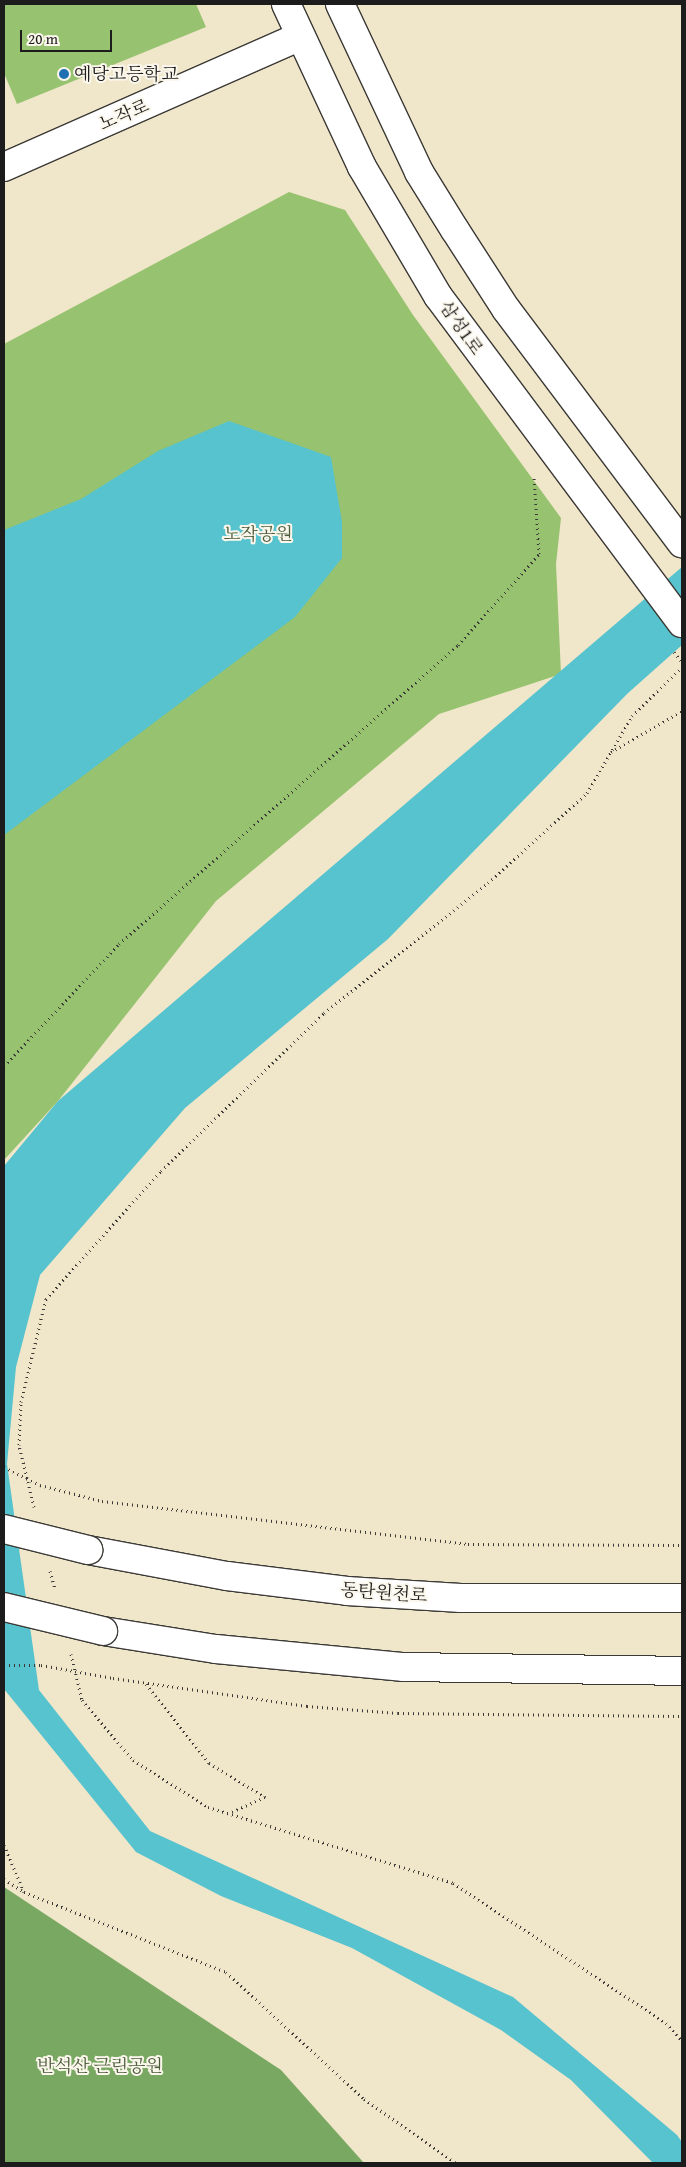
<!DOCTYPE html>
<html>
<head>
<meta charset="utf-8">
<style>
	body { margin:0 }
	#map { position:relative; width:686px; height:2167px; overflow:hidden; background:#f0e6ca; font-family:"Gentium Book Plus","Noto Serif KR",serif }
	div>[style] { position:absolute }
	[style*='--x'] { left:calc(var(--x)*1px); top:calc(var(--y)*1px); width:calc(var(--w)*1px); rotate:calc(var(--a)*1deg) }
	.green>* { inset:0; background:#97c26f }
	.forest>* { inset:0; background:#79a862 }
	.water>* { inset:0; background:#56c3ce }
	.path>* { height:3px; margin-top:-1.5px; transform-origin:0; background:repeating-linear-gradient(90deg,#3c3a36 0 1px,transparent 0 5px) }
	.roads { filter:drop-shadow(1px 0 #3c3a36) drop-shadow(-1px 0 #3c3a36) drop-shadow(0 1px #3c3a36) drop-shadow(0 -1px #3c3a36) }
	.street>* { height:28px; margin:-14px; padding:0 14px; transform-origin:14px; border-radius:14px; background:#fff }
	.secondary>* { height:28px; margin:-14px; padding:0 14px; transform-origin:14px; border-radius:14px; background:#fff }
	.primary>* { height:28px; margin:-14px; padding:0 14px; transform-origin:14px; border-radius:14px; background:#fff }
	.path-bridge>* { height:3px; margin-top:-1.5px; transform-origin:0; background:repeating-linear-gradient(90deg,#3c3a36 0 1px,transparent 0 5px) }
	.bridges { filter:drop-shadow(1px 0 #3c3a36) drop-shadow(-1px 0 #3c3a36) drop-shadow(0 1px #3c3a36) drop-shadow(0 -1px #3c3a36) }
	.primary-bridge>* { height:28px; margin:-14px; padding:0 14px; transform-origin:14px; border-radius:14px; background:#fff }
	.dots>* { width:14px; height:14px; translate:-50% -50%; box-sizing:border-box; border:2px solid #fbf7ec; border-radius:50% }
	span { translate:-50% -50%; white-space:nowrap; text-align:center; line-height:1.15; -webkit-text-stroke:4px #fbf7ec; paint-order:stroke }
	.poi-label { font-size:18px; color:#1c1c1c }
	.left { translate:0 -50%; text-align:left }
	.street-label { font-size:18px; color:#1c1c1c }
	.park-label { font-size:18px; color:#4d5e3d }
	.frame { position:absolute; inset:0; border:5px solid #1c1c1c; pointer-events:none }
	.scale { position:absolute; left:20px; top:30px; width:92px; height:22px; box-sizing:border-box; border:2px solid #1c1c1c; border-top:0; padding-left:6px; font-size:15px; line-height:18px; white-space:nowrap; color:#1c1c1c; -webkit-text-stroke:4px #fbf7ec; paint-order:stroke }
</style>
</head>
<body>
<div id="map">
	<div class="green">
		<div style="clip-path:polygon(4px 4px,196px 4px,206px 27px,17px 104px,4px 73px)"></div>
		<div style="clip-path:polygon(289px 192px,345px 210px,413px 315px,561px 518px,556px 564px,561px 674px,439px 714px,216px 901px,58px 1101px,4px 1160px,4px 344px)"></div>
	</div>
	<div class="forest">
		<div style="clip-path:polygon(4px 1887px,281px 2070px,364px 2163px,4px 2163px)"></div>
	</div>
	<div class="water">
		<div style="clip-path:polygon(229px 421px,331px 457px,342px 522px,342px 558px,295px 617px,4px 835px,4px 530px,81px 499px,158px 451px)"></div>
		<div style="clip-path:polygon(682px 567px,682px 645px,627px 694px,388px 939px,185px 1108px,40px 1275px,16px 1367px,7px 1464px,39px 1690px,150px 1831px,513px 1997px,677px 2135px,682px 2142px,682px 2163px,653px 2163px,571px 2080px,501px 2030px,352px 1948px,221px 1896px,136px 1852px,4px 1689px,4px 1166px,58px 1101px)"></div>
	</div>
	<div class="path">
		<div style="--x:674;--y:652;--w:13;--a:51"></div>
		<div style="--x:611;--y:752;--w:82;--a:-30"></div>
		<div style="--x:4;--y:1066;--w:168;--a:-46.7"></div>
		<div style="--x:119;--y:944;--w:452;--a:-41.4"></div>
		<div style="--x:458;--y:645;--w:122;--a:-48.3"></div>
		<div style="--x:539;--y:554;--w:78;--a:-93.7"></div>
		<div style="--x:102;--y:1501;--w:369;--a:6.7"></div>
		<div style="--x:468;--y:1544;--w:214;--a:0.3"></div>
		<div style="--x:34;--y:1507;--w:64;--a:-103.6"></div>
		<div style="--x:19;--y:1445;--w:43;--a:-87.3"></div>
		<div style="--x:21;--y:1402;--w:106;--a:-76.4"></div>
		<div style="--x:46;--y:1299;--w:172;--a:-48.1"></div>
		<div style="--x:161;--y:1171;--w:227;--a:-44.1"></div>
		<div style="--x:324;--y:1013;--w:209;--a:-38.4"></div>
		<div style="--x:488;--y:883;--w:134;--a:-42.3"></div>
		<div style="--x:587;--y:793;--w:89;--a:-59.7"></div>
		<div style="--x:632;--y:716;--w:70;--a:-44.4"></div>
		<div style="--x:50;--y:1571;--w:19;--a:74"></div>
		<div style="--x:71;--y:1654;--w:47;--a:76.6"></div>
		<div style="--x:82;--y:1700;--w:79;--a:49.6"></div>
		<div style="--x:133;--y:1760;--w:89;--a:32.1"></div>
		<div style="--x:208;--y:1807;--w:257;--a:17.2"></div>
		<div style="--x:453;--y:1883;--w:255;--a:33.3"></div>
		<div style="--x:666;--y:2023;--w:24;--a:48"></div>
		<div style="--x:113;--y:1678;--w:196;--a:8.2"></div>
		<div style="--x:307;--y:1706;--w:91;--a:4.4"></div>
		<div style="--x:398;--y:1713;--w:284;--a:0.6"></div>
		<div style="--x:146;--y:1684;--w:101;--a:51.4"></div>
		<div style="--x:209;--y:1763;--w:66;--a:31.3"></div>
		<div style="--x:265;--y:1797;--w:39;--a:156"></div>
		<div style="--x:4;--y:1845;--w:51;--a:66.9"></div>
		<div style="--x:24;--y:1892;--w:217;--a:21.6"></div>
		<div style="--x:226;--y:1972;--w:188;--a:42.6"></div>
		<div style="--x:364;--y:2099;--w:112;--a:34.8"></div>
		<div style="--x:4;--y:1879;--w:24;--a:33"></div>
	</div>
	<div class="roads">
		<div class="street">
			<div style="--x:4;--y:167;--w:322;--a:-23.8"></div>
		</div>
		<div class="secondary">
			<div style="--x:286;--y:4;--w:180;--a:65"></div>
			<div style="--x:362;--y:167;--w:150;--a:59.5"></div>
			<div style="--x:438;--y:296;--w:408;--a:53.3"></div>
			<div style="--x:340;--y:4;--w:186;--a:64.8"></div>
			<div style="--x:419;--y:172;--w:68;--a:58.2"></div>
			<div style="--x:455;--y:230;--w:94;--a:57.2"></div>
			<div style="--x:506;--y:309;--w:293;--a:53.1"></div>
		</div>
		<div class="primary">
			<div style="--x:88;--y:1550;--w:141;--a:10.6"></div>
			<div style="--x:227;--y:1576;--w:121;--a:7.1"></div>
			<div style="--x:347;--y:1591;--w:114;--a:3.5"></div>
			<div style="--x:461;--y:1598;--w:221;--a:0"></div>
			<div style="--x:103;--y:1631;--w:114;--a:9.1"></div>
			<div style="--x:216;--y:1649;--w:189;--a:5.5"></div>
			<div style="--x:404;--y:1667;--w:278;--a:0.8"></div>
		</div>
	</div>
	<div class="path-bridge">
		<div style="--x:4;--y:1467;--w:40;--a:26.6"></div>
		<div style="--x:40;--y:1485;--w:64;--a:14.5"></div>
		<div style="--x:4;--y:1665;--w:37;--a:0"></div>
		<div style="--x:41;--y:1665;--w:73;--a:10.2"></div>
	</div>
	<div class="bridges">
		<div class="primary-bridge">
			<div style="--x:4;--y:1529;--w:87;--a:14"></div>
			<div style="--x:4;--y:1607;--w:102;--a:13.6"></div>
		</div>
	</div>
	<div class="dots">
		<div style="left:64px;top:74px;background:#1f6fb2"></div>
	</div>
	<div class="poi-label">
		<span class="left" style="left:74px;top:74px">예당고등학교</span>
	</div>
	<div class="street-label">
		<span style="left:124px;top:115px;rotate:-23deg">노작로</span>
		<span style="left:461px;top:328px;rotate:55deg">삼성1로</span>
		<span style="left:384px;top:1593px;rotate:4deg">동탄원천로</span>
	</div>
	<div class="park-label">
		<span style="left:258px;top:534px">노작공원</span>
		<span style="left:100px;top:2066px">반석산 근린공원</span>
	</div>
	<div class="frame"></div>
	<div class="scale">20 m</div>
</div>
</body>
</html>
